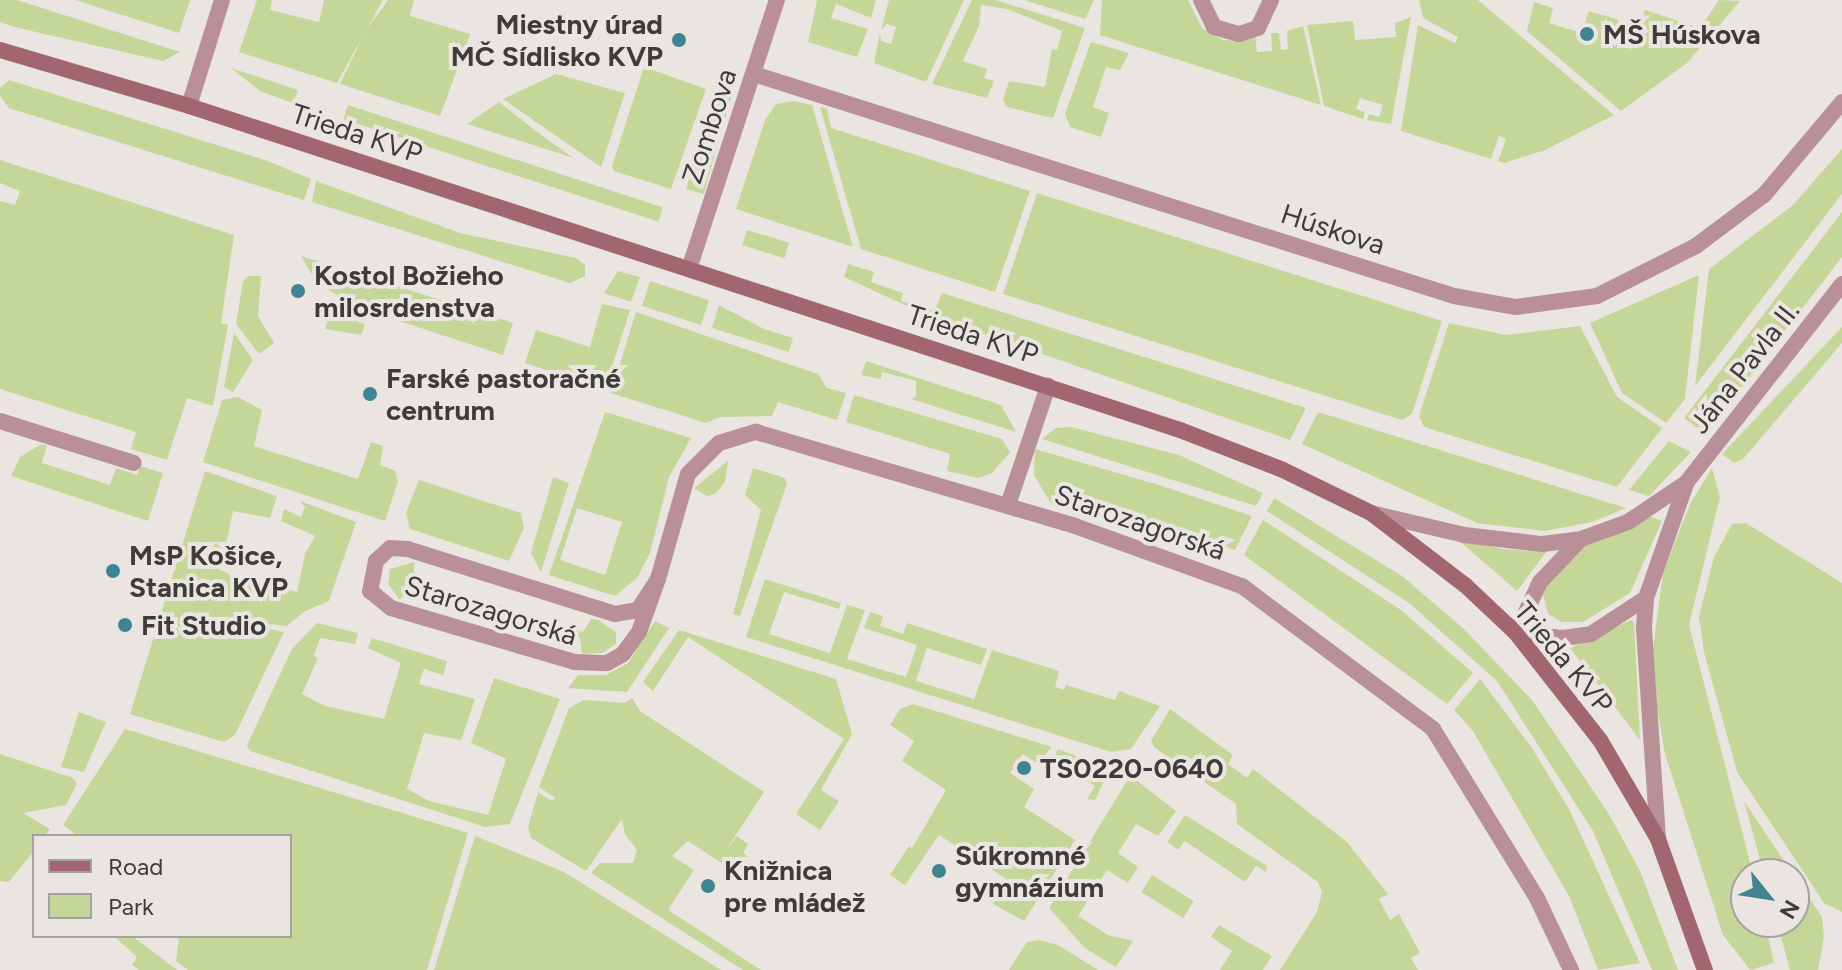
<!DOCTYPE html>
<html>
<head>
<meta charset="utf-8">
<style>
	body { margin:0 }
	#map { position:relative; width:1842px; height:970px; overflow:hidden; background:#eae5e0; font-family:Figtree,sans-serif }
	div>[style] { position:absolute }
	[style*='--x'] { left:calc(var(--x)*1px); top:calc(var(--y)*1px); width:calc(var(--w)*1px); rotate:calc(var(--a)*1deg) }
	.green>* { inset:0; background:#c5d798; transform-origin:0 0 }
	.street>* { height:16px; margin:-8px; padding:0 8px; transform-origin:8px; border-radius:8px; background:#ba9098 }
	.secondary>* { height:16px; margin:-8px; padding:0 8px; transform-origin:8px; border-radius:8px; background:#a26672 }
	.dots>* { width:22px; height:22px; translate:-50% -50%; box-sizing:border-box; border:4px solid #eae5e0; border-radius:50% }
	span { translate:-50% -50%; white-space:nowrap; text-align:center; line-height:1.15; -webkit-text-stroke:8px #eae5e0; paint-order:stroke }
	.poi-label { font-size:28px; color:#3e3c3a; font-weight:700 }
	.right { translate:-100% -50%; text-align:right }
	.left { translate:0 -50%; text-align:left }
	.street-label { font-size:28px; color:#3e3c3a }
	.legend { position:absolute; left:32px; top:834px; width:260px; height:104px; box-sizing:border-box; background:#eae5e0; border:2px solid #a5a19e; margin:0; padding:10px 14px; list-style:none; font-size:24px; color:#3e3c3a }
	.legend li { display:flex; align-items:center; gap:16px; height:40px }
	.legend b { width:40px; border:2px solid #a5a19e }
	.north { position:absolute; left:1730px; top:858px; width:80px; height:80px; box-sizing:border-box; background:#eae5e0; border:2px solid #a5a19e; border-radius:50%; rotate:120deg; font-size:22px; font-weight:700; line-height:32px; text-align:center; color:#3e3c3a }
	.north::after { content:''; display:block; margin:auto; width:28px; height:36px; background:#408493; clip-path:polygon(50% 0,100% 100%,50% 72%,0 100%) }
</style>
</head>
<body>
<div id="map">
	<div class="green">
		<div style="clip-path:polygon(0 0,17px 0,180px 52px,163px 61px,14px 27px,0 22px)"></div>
		<div style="clip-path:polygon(75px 0,190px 0,179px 33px)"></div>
		<div style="clip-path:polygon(257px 0,272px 0,270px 10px,319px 22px,324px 0,383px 0,337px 83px,239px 52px)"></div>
		<div style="clip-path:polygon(388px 0,414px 0,410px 16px,470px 34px,440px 116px,340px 84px,366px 30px)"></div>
		<div style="clip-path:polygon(817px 0,876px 0,871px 18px,836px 4px,831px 18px,868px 29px,857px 57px,808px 42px)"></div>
		<div style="clip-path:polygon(889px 0,964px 0,926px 82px,874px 63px,880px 33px,881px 41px,891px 44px,896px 27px,887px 24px,881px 30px)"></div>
		<div style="clip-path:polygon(972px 0,996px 0,1085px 28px,1053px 118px,1007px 107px,1003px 100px,1009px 81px,1045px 87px,1052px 49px,1057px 50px,1062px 31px,1007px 9px,981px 5px,979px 26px,963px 61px,987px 69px,984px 78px,994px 81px,987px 98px,932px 84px)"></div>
		<div style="clip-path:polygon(1024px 0,1094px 0,1085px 19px)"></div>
		<div style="clip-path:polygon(1102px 0,1188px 0,1202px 28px,1223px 40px,1243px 41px,1255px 34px,1257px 52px,1272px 51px,1271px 33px,1279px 33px,1281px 50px,1288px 49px,1287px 31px,1303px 26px,1321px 105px,1100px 35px)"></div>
		<div style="clip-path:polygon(1419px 0,1478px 0,1614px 115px,1545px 150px,1504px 163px,1498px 161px,1506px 139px,1499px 136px,1491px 159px,1401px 131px,1418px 25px,1455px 43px,1458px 37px,1423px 18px)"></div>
		<div style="clip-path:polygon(1719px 0,1740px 1px,1687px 63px,1621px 111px,1527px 31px,1534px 2px,1553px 8px,1549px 23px,1581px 33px,1589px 11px,1619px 20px,1612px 43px,1632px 49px,1645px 10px,1700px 28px)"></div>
		<div style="clip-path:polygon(1411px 17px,1391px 124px,1367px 120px,1369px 114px,1379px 117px,1383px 105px,1360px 98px,1356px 109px,1365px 112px,1363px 119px,1324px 106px,1307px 25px,1353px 21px,1355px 40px,1396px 37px,1395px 23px)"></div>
		<div style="clip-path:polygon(1091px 42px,1129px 53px,1120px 70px,1106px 67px,1093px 107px,1109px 113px,1101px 137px,1070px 127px,1065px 114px)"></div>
		<div style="clip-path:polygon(644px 67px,706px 89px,671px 189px,614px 171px,612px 166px)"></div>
		<div style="clip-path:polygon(231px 68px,298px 90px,293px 103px,260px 91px)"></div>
		<div style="clip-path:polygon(556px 74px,625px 93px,601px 167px,503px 99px)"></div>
		<div style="clip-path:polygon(9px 80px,268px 161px,311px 179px,304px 200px,9px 108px,0 96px,0 88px)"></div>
		<div style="left:715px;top:89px;width:18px;height:104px;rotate:16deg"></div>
		<div style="clip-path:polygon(794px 101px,812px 105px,853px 247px,736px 209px,765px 120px,776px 104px)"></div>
		<div style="clip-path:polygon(499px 102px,549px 141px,574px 158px,467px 124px)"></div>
		<div style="left:348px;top:105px;width:331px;height:15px;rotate:18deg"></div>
		<div style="clip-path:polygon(820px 107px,827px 109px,831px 128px,1030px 191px,995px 292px,861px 249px)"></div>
		<div style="clip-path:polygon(1842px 149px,1842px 194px,1695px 386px,1709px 269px,1793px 205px)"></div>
		<div style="clip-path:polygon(0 160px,234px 235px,221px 323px,228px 325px,213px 406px,187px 398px,167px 460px,131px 449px,136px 432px,0 389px,0 201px,15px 205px,20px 191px,0 183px)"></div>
		<div style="clip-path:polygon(316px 181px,460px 233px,576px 258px,585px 265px,585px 276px,570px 283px,312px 202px)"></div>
		<div style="clip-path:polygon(1037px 193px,1442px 321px,1412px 414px,1402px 420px,1003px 294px)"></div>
		<div style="clip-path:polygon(1842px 212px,1842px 257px,1705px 434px,1684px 418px)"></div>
		<div style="left:747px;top:230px;width:44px;height:16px;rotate:17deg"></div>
		<div style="clip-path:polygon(301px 256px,513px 323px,503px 355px,372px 312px,355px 321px,365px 324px,361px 335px,325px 329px,327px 321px,341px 320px,342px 298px,317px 283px)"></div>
		<div style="clip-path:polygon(848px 264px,874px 272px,871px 282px,903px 293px,901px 301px,935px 311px,942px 293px,1306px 408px,1290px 440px,918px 311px,844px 277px)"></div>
		<div style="clip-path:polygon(618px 271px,640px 277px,631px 302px,604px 293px)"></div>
		<div style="clip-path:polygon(1699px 275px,1685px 399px,1666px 423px,1622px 393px,1590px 323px)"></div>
		<div style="clip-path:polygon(249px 276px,261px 276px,258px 316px,274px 343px,259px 354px,236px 324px,243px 281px)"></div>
		<div style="left:650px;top:281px;width:62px;height:26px;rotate:18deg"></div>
		<div style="clip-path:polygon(602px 304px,630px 310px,605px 389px,525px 363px,536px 330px,590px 347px)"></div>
		<div style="clip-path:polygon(719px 305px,764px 329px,793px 338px,789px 352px,712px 328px)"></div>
		<div style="clip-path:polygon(636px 312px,818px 374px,827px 388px,846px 393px,837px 420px,778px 402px,772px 416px,721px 417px,706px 423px,611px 393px)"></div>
		<div style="clip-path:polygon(1449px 323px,1506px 335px,1580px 326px,1617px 397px,1662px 428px,1617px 487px,1424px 427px,1419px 416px)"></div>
		<div style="clip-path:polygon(1842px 327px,1842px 343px,1743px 459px,1734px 463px,1722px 454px)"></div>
		<div style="clip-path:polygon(234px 333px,253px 360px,233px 392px,224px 387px)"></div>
		<div style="clip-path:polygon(866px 361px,1001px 405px,1016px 432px,911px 399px,916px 396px,916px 381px,882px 372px,881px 379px,861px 375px)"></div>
		<div style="clip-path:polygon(854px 395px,1002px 439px,1010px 452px,992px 473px,978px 478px,947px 471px,950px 454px,846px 422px)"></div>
		<div style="clip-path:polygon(238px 397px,262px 410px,254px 446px,358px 479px,371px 442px,383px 446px,380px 465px,395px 471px,398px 481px,385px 521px,203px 462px,222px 400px)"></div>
		<div style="clip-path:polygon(evenodd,605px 412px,691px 438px,669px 477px,650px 553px,637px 578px,615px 596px,549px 575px,605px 412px,577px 508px,622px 522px,605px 575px,560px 560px,577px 508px)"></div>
		<div style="clip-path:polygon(1318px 412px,1626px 508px,1592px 522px,1545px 531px,1477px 523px,1302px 444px)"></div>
		<div style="clip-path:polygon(1071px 427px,1179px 455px,1263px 493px,1256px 506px,1042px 439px,1056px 428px)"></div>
		<div style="clip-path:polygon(1669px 441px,1691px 452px,1649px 496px,1629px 490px)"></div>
		<div style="clip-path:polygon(40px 445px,47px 445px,42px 463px,110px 485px,116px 468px,137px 475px,140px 466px,163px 473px,148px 521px,11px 476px,20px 457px)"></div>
		<div style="clip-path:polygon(1035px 449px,1159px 485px,1252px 516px,1235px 550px,1058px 490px,1052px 505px,1034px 475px)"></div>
		<div style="clip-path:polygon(728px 461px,725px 482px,715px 494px,707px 496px,694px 488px)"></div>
		<div style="clip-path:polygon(753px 468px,785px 478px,787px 484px,740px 616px,733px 614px,761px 510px,745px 495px)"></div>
		<div style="clip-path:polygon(1712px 468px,1720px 497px,1689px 625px,1753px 874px,1746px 874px,1746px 922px,1765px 922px,1774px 963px,1750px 970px,1723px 935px,1665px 754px,1657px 708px,1653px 648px,1663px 573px,1690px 504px)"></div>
		<div style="clip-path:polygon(205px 471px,277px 496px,270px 518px,233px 511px,225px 549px,221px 548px,215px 567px,238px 579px,297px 592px,305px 554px,315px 536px,281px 521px,284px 509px,301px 517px,305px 507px,300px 501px,356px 522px,329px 601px,305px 611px,287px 626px,270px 624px,269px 629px,284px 632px,235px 735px,224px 742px,130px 714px)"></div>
		<div style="clip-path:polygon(553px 477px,569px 483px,541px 572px,531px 553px)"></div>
		<div style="clip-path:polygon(419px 480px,521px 513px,524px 528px,509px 561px,410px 529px,406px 513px)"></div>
		<div style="clip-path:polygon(1274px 498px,1402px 576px,1464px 629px,1532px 700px,1609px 814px,1640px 871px,1678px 970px,1652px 970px,1593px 831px,1497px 681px,1409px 603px,1267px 511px)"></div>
		<div style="clip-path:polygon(1649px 516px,1662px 521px,1630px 593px,1583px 622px,1562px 622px,1548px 614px,1543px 594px,1546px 586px,1582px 547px)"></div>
		<div style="clip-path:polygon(1263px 520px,1401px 610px,1473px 673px,1447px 704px,1244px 555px)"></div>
		<div style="clip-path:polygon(1746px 523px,1842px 583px,1842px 912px,1824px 903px,1737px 772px,1704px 652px,1699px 617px,1714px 557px,1732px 524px)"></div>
		<div style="clip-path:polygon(1456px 538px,1503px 549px,1546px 552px,1517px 591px)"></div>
		<div style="clip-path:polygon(414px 562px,414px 578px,583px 632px,591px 619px,598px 620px,616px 632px,616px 644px,602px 653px,582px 654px,580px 638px,411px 585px,400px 600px,388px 584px,390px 569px)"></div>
		<div style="clip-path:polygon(765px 579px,841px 603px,839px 609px,784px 592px,769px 634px,830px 653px,847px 605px,865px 610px,847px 659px,906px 677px,917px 645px,864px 628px,870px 612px,883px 616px,880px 626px,903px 634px,907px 623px,987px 649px,981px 665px,927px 648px,916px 681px,974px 699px,992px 650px,1059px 671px,1055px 687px,1064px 690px,1066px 685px,1115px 700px,1119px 691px,1160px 706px,1131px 749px,1111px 752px,746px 637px)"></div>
		<div style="clip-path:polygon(1631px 620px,1634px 622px,1640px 740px,1570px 648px)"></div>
		<div style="clip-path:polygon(655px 621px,669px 628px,627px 692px,568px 688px,578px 675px,606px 675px,628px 663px)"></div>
		<div style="clip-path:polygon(317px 623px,358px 633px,355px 644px,320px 638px,314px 656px,318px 658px,302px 694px,325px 706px,384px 719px,401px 663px,368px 648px,372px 638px,447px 661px,443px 675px,424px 669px,419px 684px,475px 699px,461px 740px,424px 733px,407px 789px,429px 801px,488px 815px,506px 759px,471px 743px,494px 678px,560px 699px,510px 824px,485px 827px,250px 751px,247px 745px,292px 649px)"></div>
		<div style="clip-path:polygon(679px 630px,836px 679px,852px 734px,821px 790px,839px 801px,820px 830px,796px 814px,844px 739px,688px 637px,653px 691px,643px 682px)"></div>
		<div style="clip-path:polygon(1480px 679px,1532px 748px,1569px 809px,1640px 963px,1598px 970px,1569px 896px,1473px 731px,1454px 710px)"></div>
		<div style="clip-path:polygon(632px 698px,640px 711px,764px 792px,726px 850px,737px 836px,748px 844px,743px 853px,750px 858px,740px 875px,688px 841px,672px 856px,694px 870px,668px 910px,761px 970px,743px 970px,591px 873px,600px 863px,633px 863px,637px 850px,625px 834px,622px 819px,586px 871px,531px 838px,528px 827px,538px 792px,552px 801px,555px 798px,539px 787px,569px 708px,584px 700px,625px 703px)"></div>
		<div style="clip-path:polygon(913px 704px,1052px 747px,1037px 763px,1023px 754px,1010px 773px,1034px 789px,1024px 807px,1075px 840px,1024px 921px,993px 904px,1008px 880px,939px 835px,905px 885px,890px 875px,909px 846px,912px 848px,946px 790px,902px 761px,914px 741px,890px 725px,900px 709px)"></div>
		<div style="clip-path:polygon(1170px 709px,1233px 755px,1228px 764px,1247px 778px,1253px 769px,1347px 842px,1388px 894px,1379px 899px,1390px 920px,1399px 914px,1420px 953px,1411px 958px,1418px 970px,1280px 970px,1317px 912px,1322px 892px,1318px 882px,1237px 824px,1236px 804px,1155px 748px,1151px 741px)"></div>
		<div style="clip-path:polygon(79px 712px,106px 722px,84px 772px,61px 767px)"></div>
		<div style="clip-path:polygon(125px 729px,468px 833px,427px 970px,188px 970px,176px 961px,179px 936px,290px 936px,290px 836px,78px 836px,63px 825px)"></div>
		<div style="clip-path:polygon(1058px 749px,1102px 766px,1106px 777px,1095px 800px,1087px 799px,1095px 786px,1053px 759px)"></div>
		<div style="clip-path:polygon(0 754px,73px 778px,77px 784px,66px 805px,23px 813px,50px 829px,45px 836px,34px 836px,34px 851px,9px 882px,0 881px)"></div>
		<div style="clip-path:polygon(1136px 780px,1176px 811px,1158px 836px,1136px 824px,1118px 853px,1138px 867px,1128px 883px,1107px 870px,1078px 916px,1108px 935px,1133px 941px,1116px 967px,1085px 948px,1049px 908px,1127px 781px)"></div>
		<div style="clip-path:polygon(1744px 801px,1793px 874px,1764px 874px)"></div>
		<div style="clip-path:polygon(1185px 815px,1267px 866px,1266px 872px,1256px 866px,1245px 882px,1185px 841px,1178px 850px,1167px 842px)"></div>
		<div style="clip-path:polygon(475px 836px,564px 872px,721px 970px,434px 970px)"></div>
		<div style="left:1152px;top:875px;width:49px;height:20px;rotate:32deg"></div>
		<div style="clip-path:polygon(1794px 875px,1822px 917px,1824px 937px,1818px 970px,1790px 970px,1777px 922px,1794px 922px)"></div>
		<div style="clip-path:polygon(1219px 925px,1272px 956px,1263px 970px,1220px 970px,1232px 951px,1211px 937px)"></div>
		<div style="clip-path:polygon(114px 936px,132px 936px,177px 970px,139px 970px,132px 965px,137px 957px)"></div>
		<div style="clip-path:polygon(1039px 940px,1058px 945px,1098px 970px,1009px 970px,1027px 942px)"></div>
	</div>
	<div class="street">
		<div style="--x:1201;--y:0;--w:30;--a:64"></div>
		<div style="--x:1214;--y:27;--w:26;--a:16"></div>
		<div style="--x:1239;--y:34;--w:20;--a:-18"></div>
		<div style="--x:1258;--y:28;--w:31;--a:-65"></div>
		<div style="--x:754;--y:74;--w:734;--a:17.6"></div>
		<div style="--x:1454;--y:296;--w:63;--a:10.1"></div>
		<div style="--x:1516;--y:307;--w:82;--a:-7.7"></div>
		<div style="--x:1597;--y:296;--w:111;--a:-26.8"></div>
		<div style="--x:1696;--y:246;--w:85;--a:-36.9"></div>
		<div style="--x:1764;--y:195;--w:121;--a:-50"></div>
		<div style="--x:189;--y:106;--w:111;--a:-72.7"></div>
		<div style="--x:689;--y:269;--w:283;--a:-71.9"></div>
		<div style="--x:0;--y:421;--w:140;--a:17.4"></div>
		<div style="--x:1008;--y:505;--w:126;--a:-71.4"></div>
		<div style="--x:1371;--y:513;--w:96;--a:13.3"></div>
		<div style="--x:1464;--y:535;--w:79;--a:6.6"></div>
		<div style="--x:1542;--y:544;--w:39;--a:-7"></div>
		<div style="--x:1581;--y:539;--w:50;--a:-19.9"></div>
		<div style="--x:1628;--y:522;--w:70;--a:-33.9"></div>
		<div style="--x:1686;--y:483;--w:253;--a:-51.9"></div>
		<div style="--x:1580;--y:540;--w:58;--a:133.6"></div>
		<div style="--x:1540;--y:582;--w:56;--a:115.2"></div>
		<div style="--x:1516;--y:633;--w:47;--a:6.1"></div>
		<div style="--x:1563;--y:638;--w:28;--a:-8"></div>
		<div style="--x:1591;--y:634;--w:66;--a:-33.2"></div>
		<div style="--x:658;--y:579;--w:37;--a:123"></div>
		<div style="--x:638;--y:610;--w:23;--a:170"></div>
		<div style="--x:615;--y:614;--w:217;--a:-162.6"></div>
		<div style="--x:408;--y:549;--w:18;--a:-177"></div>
		<div style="--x:390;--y:548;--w:19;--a:137"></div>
		<div style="--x:376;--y:561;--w:31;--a:101"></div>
		<div style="--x:370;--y:591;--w:27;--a:39"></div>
		<div style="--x:391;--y:608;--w:191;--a:16.4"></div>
		<div style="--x:574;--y:662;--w:33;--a:2"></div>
		<div style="--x:607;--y:663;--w:18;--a:-29"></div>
		<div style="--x:623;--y:654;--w:27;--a:-54"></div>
		<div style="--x:639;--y:632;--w:56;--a:-70.3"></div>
		<div style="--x:658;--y:579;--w:109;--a:-74.1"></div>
		<div style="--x:688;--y:474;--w:44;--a:-45"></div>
		<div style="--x:719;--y:443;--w:39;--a:-17"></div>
		<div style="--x:756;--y:432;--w:333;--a:16.4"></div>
		<div style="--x:1075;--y:526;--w:177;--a:19.8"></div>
		<div style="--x:1242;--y:586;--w:239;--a:36.8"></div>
		<div style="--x:1433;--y:729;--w:198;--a:58.4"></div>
		<div style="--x:1537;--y:898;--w:80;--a:64.7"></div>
		<div style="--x:1658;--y:839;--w:212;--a:-93.8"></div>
		<div style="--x:1644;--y:627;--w:29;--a:-86"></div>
		<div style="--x:1646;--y:598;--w:121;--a:-70.7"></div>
	</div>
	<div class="secondary">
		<div style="--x:0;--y:50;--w:197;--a:16.5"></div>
		<div style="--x:189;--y:106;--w:1043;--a:18.1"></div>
		<div style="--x:1180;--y:430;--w:110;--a:21.2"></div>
		<div style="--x:1283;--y:470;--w:98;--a:26"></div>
		<div style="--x:1371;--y:513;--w:118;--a:37.5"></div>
		<div style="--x:1465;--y:585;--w:70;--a:43.3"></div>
		<div style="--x:1516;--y:633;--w:136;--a:51.9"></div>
		<div style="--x:1600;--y:740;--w:115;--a:59.6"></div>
		<div style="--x:1658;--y:839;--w:139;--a:70.3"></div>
	</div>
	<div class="dots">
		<div style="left:1587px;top:34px;background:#408493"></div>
		<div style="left:679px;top:40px;background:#408493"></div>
		<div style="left:298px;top:291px;background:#408493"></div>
		<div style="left:370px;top:394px;background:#408493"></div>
		<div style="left:113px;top:571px;background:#408493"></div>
		<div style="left:125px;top:625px;background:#408493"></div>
		<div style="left:1024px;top:768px;background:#408493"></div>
		<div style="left:939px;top:871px;background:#408493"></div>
		<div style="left:708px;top:886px;background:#408493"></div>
	</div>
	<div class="poi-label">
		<span class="right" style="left:663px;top:40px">Miestny úrad<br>MČ Sídlisko KVP</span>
		<span class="left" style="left:1603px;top:34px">MŠ Húskova</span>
		<span class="left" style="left:314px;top:291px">Kostol Božieho<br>milosrdenstva</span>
		<span class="left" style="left:386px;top:394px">Farské pastoračné<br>centrum</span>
		<span class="left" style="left:129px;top:571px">MsP Košice,<br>Stanica KVP</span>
		<span class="left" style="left:141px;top:625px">Fit Studio</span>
		<span class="left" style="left:1040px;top:768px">TS0220-0640</span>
		<span class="left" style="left:955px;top:871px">Súkromné<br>gymnázium</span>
		<span class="left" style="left:724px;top:886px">Knižnica<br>pre mládež</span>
	</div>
	<div class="street-label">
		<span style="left:709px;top:126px;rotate:-72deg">Zombova</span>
		<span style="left:357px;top:133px;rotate:18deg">Trieda KVP</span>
		<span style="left:1333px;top:229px;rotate:18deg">Húskova</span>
		<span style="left:973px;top:334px;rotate:18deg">Trieda KVP</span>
		<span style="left:1744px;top:367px;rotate:-52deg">Jána Pavla II.</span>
		<span style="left:1140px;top:522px;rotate:19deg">Starozagorská</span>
		<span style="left:491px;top:610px;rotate:17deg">Starozagorská</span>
		<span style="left:1564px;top:657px;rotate:50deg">Trieda KVP</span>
	</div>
	<ul class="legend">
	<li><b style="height:10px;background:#a26672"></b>Road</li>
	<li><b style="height:22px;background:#c5d798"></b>Park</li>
	</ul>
	<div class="north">N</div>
</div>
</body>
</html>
